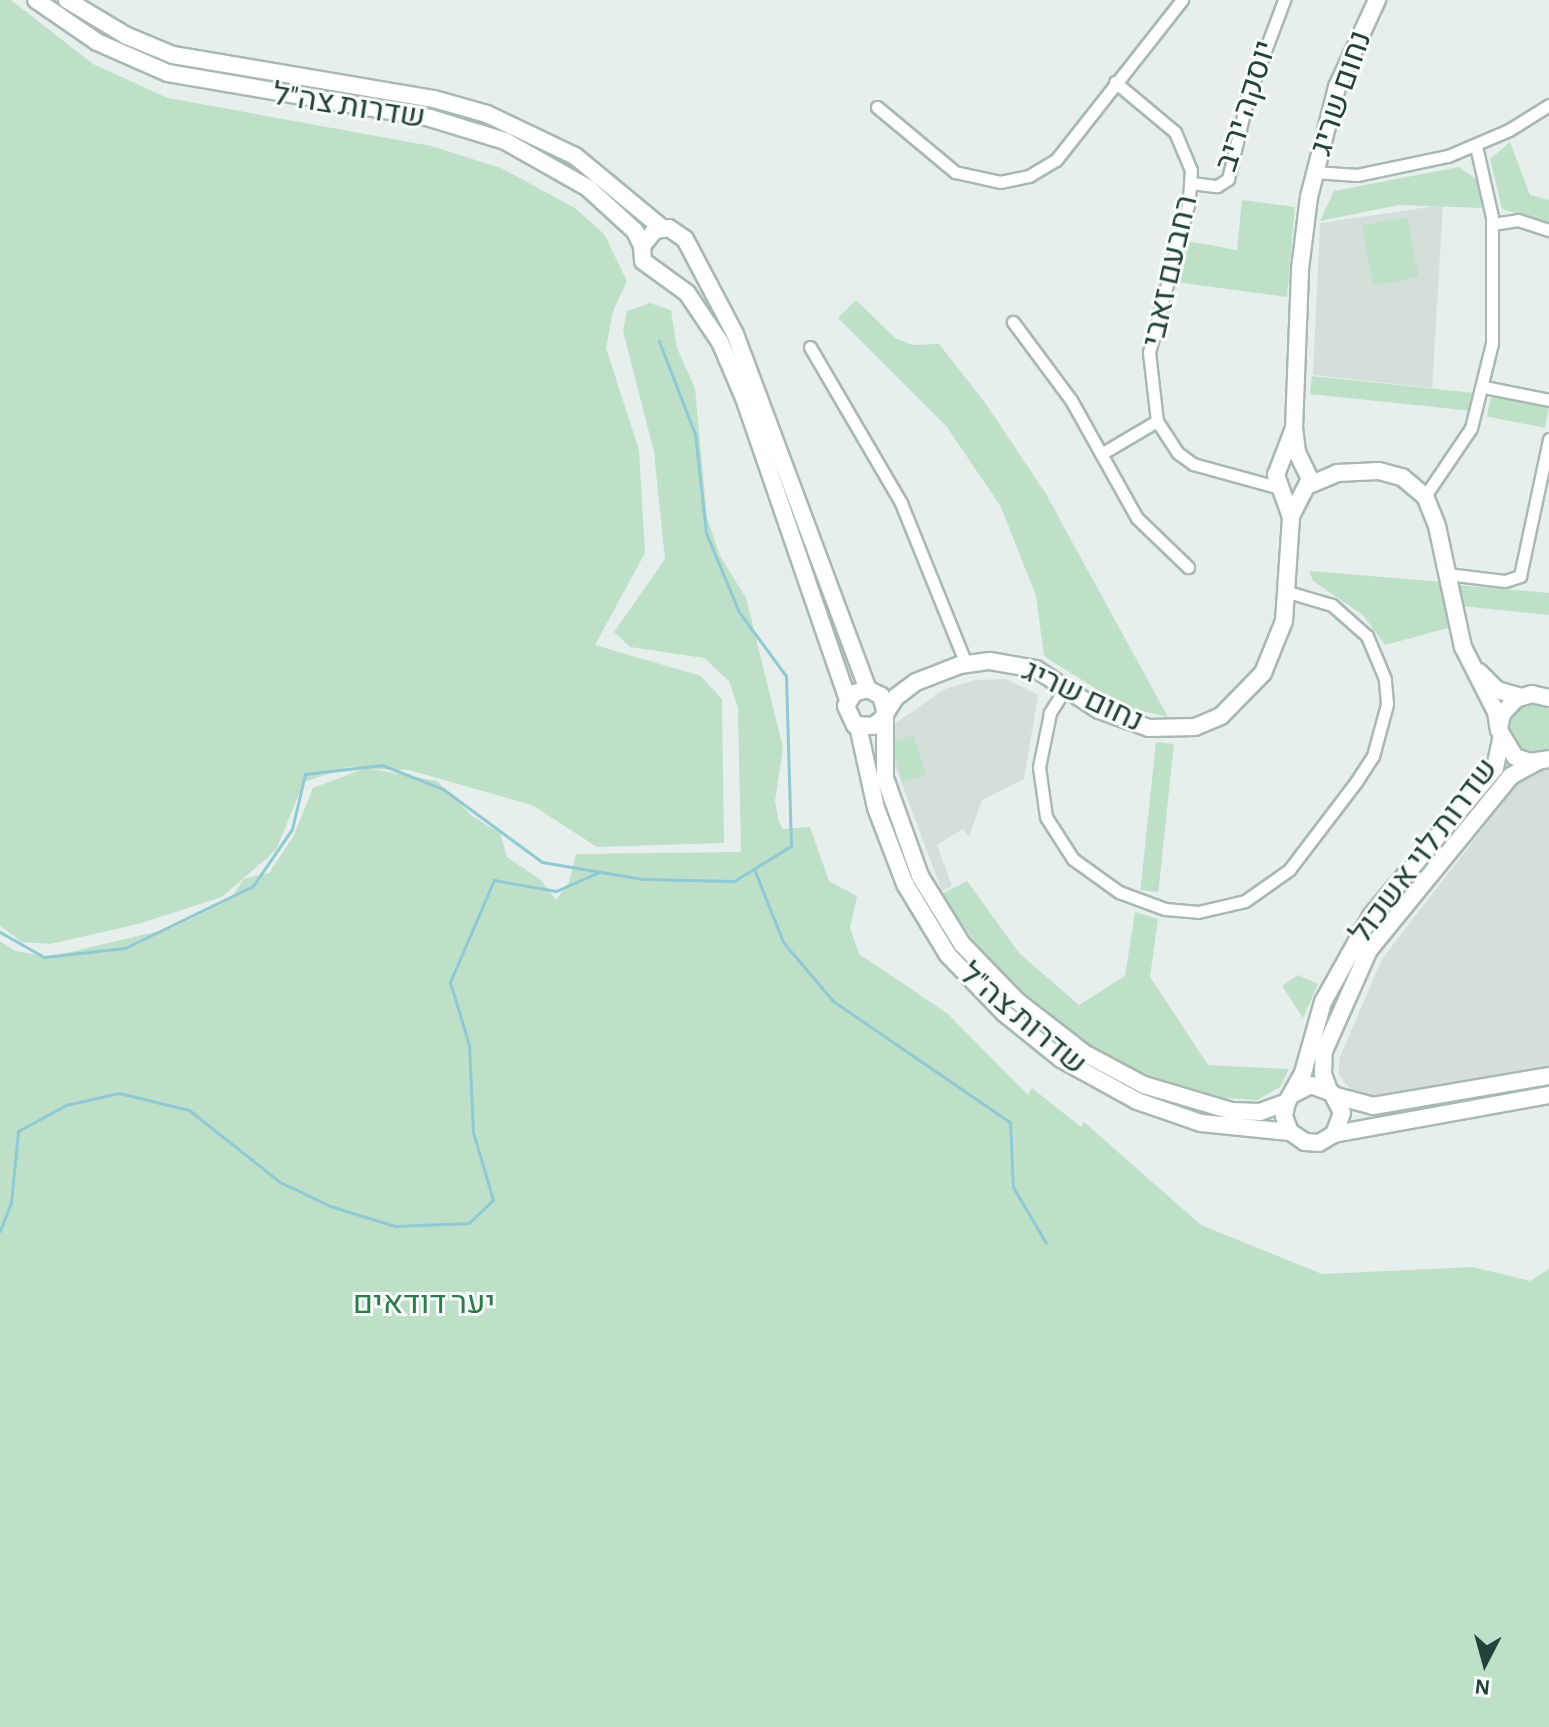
<!DOCTYPE html>
<html>
<head>
<meta charset="utf-8">
<style>
	body { margin:0 }
	#map { position:relative; width:1549px; height:1727px; overflow:hidden; background:#e6efeb; font-family:"Alegreya Sans",Heebo,sans-serif }
	div>[style] { position:absolute }
	[style*='--x'] { left:calc(var(--x)*1px); top:calc(var(--y)*1px); width:calc(var(--w)*1px); rotate:calc(var(--a)*1deg) }
	.built>* { inset:0; background:#d4dfda }
	.green>* { inset:0; background:#bfe0c8; transform-origin:0 0 }
	.stream>* { height:3px; margin:-1.5px; padding:0 1.5px; transform-origin:1.5px; border-radius:1.5px; background:#8ec9d4 }
	.roads { filter:drop-shadow(2px 0 #a8b8b2) drop-shadow(-2px 0 #a8b8b2) drop-shadow(0 2px #a8b8b2) drop-shadow(0 -2px #a8b8b2) }
	.street>* { height:11px; margin:-5.5px; padding:0 5.5px; transform-origin:5.5px; border-radius:5.5px; background:#fff }
	.secondary>* { height:16px; margin:-8px; padding:0 8px; transform-origin:8px; border-radius:8px; background:#fff }
	span { translate:-50% -50%; white-space:nowrap; text-align:center; line-height:1.15; -webkit-text-stroke:6px #f7fbf9; paint-order:stroke }
	.street-label { font-size:32px; color:#24423a }
	.park-label { font-size:32px; color:#2d7a4b }
	.north { position:absolute; left:1445px; top:1623px; width:80px; height:80px; -webkit-text-stroke:6px #f7fbf9; paint-order:stroke; rotate:186deg; font-size:22px; font-weight:700; line-height:32px; text-align:center; color:#24423a }
	.north::after { content:''; display:block; margin:auto; width:28px; height:36px; background:#24423a; clip-path:polygon(50% 0,100% 100%,50% 72%,0 100%) }
</style>
</head>
<body>
<div id="map">
	<div class="built">
		<div style="clip-path:polygon(1443px 205px,1432px 388px,1313px 375px,1320px 223px)"></div>
		<div style="clip-path:polygon(1006px 679px,1038px 695px,1024px 779px,982px 800px,969px 837px,963px 829px,937px 845px,952px 886px,942px 891px,888px 747px,890px 727px,945px 689px,975px 680px)"></div>
		<div style="clip-path:polygon(1549px 768px,1549px 1066px,1376px 1097px,1354px 1094px,1339px 1075px,1339px 1059px,1382px 959px,1518px 783px,1529px 773px)"></div>
	</div>
	<div class="green">
		<div style="clip-path:polygon(0 0,11px 0,93px 64px,168px 98px,431px 146px,501px 168px,575px 208px,604px 234px,627px 281px,613px 311px,606px 348px,639px 450px,645px 553px,595px 645px,701px 676px,722px 699px,724px 843px,597px 847px,532px 805px,409px 770px,372px 769px,437px 781px,472px 816px,500px 833px,507px 857px,541px 880px,556px 900px,569px 882px,576px 854px,741px 852px,738px 708px,729px 681px,704px 658px,630px 647px,614px 632px,665px 559px,654px 452px,623px 331px,627px 311px,650px 303px,671px 310px,677px 348px,695px 388px,707px 518px,720px 556px,746px 598px,783px 748px,775px 801px,779px 822px,783px 829px,810px 827px,829px 881px,857px 896px,850px 928px,859px 954px,948px 1014px,1028px 1095px,1032px 1088px,1081px 1127px,1084px 1122px,1201px 1225px,1322px 1274px,1473px 1267px,1530px 1281px,1549px 1269px,1549px 1727px,0 1727px,0 941px,15px 951px,49px 957px,172px 928px,230px 900px,244px 879px,269px 873px,293px 837px,313px 788px,366px 768px,349px 767px,304px 782px,276px 850px,222px 897px,138px 924px,50px 944px,22px 942px,0 926px)"></div>
		<div style="clip-path:polygon(1510px 142px,1530px 195px,1549px 200px,1549px 222px,1502px 209px,1490px 159px)"></div>
		<div style="clip-path:polygon(1459px 167px,1477px 180px,1482px 208px,1399px 205px,1320px 221px,1334px 191px)"></div>
		<div style="clip-path:polygon(1242px 200px,1295px 207px,1287px 297px,1176px 282px,1187px 241px,1237px 250px)"></div>
		<div style="left:1407px;top:217px;width:61px;height:46px;rotate:79deg"></div>
		<div style="clip-path:polygon(856px 300px,895px 338px,912px 345px,939px 344px,986px 404px,1046px 494px,1168px 717px,1125px 707px,1044px 656px,1036px 596px,1001px 507px,947px 427px,838px 318px)"></div>
		<div style="left:1312px;top:376px;width:163px;height:18px;rotate:6deg"></div>
		<div style="left:1491px;top:396px;width:59px;height:21px;rotate:11deg"></div>
		<div style="clip-path:polygon(1309px 571px,1443px 582px,1452px 627px,1385px 645px,1363px 615px,1313px 581px)"></div>
		<div style="clip-path:polygon(1457px 585px,1549px 593px,1549px 615px,1461px 606px)"></div>
		<div style="clip-path:polygon(1528px 701px,1549px 705px,1549px 752px,1544px 755px,1522px 754px,1506px 734px,1510px 713px)"></div>
		<div style="left:913px;top:735px;width:42px;height:24px;rotate:72deg"></div>
		<div style="left:1156px;top:742px;width:18px;height:149px;rotate:6deg"></div>
		<div style="clip-path:polygon(967px 881px,1019px 953px,1079px 1005px,1125px 976px,1135px 912px,1158px 919px,1150px 977px,1208px 1065px,1289px 1069px,1280px 1087px,1257px 1100px,1224px 1098px,1158px 1080px,1096px 1051px,1039px 1012px,987px 960px,942px 894px)"></div>
		<div style="clip-path:polygon(1298px 975px,1318px 984px,1303px 1018px,1282px 986px)"></div>
	</div>
	<div class="stream">
		<div style="--x:754;--y:869;--w:79;--a:68.3"></div>
		<div style="--x:783;--y:942;--w:77;--a:49.7"></div>
		<div style="--x:833;--y:1001;--w:214;--a:34.4"></div>
		<div style="--x:1010;--y:1122;--w:65;--a:87.4"></div>
		<div style="--x:1013;--y:1187;--w:65;--a:59.5"></div>
		<div style="--x:0;--y:932;--w:51;--a:29.6"></div>
		<div style="--x:44;--y:957;--w:81;--a:-6.3"></div>
		<div style="--x:125;--y:948;--w:142;--a:-25.8"></div>
		<div style="--x:253;--y:886;--w:69;--a:-55.6"></div>
		<div style="--x:292;--y:829;--w:57;--a:-76.7"></div>
		<div style="--x:305;--y:774;--w:78;--a:-6.7"></div>
		<div style="--x:382;--y:765;--w:66;--a:21.5"></div>
		<div style="--x:443;--y:789;--w:123;--a:36.4"></div>
		<div style="--x:542;--y:862;--w:102;--a:9.6"></div>
		<div style="--x:643;--y:879;--w:91;--a:1.3"></div>
		<div style="--x:734;--y:881;--w:67;--a:-31.6"></div>
		<div style="--x:791;--y:846;--w:170;--a:-91.7"></div>
		<div style="--x:786;--y:676;--w:79;--a:-126.3"></div>
		<div style="--x:739;--y:612;--w:86;--a:-112.7"></div>
		<div style="--x:706;--y:533;--w:100;--a:-96.3"></div>
		<div style="--x:695;--y:434;--w:100;--a:-111.2"></div>
		<div style="--x:0;--y:1231;--w:30;--a:-69"></div>
		<div style="--x:11;--y:1203;--w:72;--a:-84.4"></div>
		<div style="--x:18;--y:1131;--w:55;--a:-28.4"></div>
		<div style="--x:66;--y:1105;--w:54;--a:-12.8"></div>
		<div style="--x:119;--y:1093;--w:72;--a:13.7"></div>
		<div style="--x:189;--y:1110;--w:116;--a:38.4"></div>
		<div style="--x:280;--y:1182;--w:55;--a:25.6"></div>
		<div style="--x:330;--y:1206;--w:68;--a:17.1"></div>
		<div style="--x:395;--y:1226;--w:74;--a:-2.3"></div>
		<div style="--x:469;--y:1223;--w:33;--a:-44"></div>
		<div style="--x:493;--y:1200;--w:71;--a:-106.4"></div>
		<div style="--x:473;--y:1132;--w:87;--a:-92.6"></div>
		<div style="--x:469;--y:1045;--w:66;--a:-106.8"></div>
		<div style="--x:450;--y:982;--w:111;--a:-66.7"></div>
		<div style="--x:494;--y:880;--w:63;--a:10.1"></div>
		<div style="--x:556;--y:891;--w:45;--a:-23.7"></div>
	</div>
	<div class="roads">
		<div class="street">
			<div style="--x:1115;--y:82;--w:78;--a:39.8"></div>
			<div style="--x:1175;--y:132;--w:41;--a:67.2"></div>
			<div style="--x:1191;--y:170;--w:31;--a:94"></div>
			<div style="--x:1189;--y:201;--w:156;--a:104.8"></div>
			<div style="--x:1149;--y:352;--w:69;--a:83.4"></div>
			<div style="--x:1157;--y:421;--w:38;--a:57"></div>
			<div style="--x:1178;--y:453;--w:19;--a:36"></div>
			<div style="--x:1193;--y:464;--w:90;--a:15.4"></div>
			<div style="--x:877;--y:107;--w:102;--a:39.8"></div>
			<div style="--x:955;--y:172;--w:46;--a:12.5"></div>
			<div style="--x:1000;--y:182;--w:30;--a:-12"></div>
			<div style="--x:1029;--y:176;--w:31;--a:-31"></div>
			<div style="--x:1056;--y:160;--w:204;--a:-51.8"></div>
			<div style="--x:1314;--y:172;--w:43;--a:4"></div>
			<div style="--x:1357;--y:175;--w:93;--a:-11.8"></div>
			<div style="--x:1448;--y:156;--w:66;--a:-23.1"></div>
			<div style="--x:1509;--y:130;--w:47;--a:-32"></div>
			<div style="--x:1191;--y:183;--w:26;--a:7"></div>
			<div style="--x:1217;--y:186;--w:13;--a:-32"></div>
			<div style="--x:1228;--y:179;--w:85;--a:-76.5"></div>
			<div style="--x:1248;--y:96;--w:103;--a:-69.4"></div>
			<div style="--x:1493;--y:224;--w:25;--a:-9"></div>
			<div style="--x:1518;--y:220;--w:33;--a:18"></div>
			<div style="--x:1013;--y:322;--w:97;--a:53.4"></div>
			<div style="--x:1071;--y:400;--w:135;--a:60.8"></div>
			<div style="--x:1137;--y:518;--w:71;--a:43.9"></div>
			<div style="--x:810;--y:347;--w:181;--a:59.7"></div>
			<div style="--x:901;--y:503;--w:174;--a:68"></div>
			<div style="--x:1484;--y:387;--w:66;--a:11.3"></div>
			<div style="--x:1101;--y:454;--w:65;--a:-30.5"></div>
			<div style="--x:1425;--y:496;--w:82;--a:-55.9"></div>
			<div style="--x:1471;--y:428;--w:88;--a:-76.1"></div>
			<div style="--x:1492;--y:343;--w:126;--a:-90"></div>
			<div style="--x:1492;--y:217;--w:73;--a:-102.7"></div>
			<div style="--x:1447;--y:574;--w:58;--a:6.9"></div>
			<div style="--x:1505;--y:581;--w:16;--a:-18"></div>
			<div style="--x:1520;--y:576;--w:140;--a:-78"></div>
			<div style="--x:1066;--y:687;--w:31;--a:122"></div>
			<div style="--x:1050;--y:713;--w:55;--a:101.5"></div>
			<div style="--x:1039;--y:767;--w:50;--a:82"></div>
			<div style="--x:1046;--y:817;--w:50;--a:57.3"></div>
			<div style="--x:1073;--y:859;--w:57;--a:35.7"></div>
			<div style="--x:1119;--y:892;--w:49;--a:20.3"></div>
			<div style="--x:1165;--y:909;--w:33;--a:5"></div>
			<div style="--x:1198;--y:912;--w:48;--a:-13.2"></div>
			<div style="--x:1245;--y:901;--w:54;--a:-35.2"></div>
			<div style="--x:1289;--y:870;--w:111;--a:-52.7"></div>
			<div style="--x:1356;--y:782;--w:31;--a:-57"></div>
			<div style="--x:1373;--y:756;--w:54;--a:-74.9"></div>
			<div style="--x:1387;--y:704;--w:25;--a:-95"></div>
			<div style="--x:1385;--y:679;--w:47;--a:-112.7"></div>
			<div style="--x:1367;--y:636;--w:47;--a:-138.5"></div>
			<div style="--x:1332;--y:605;--w:46;--a:-163.5"></div>
		</div>
		<div class="secondary">
			<div style="--x:36;--y:0;--w:74;--a:34.5"></div>
			<div style="--x:97;--y:42;--w:77;--a:23.6"></div>
			<div style="--x:168;--y:73;--w:266;--a:9.7"></div>
			<div style="--x:430;--y:118;--w:78;--a:17"></div>
			<div style="--x:505;--y:141;--w:95;--a:29.5"></div>
			<div style="--x:588;--y:188;--w:64;--a:42.5"></div>
			<div style="--x:635;--y:231;--w:17;--a:65"></div>
			<div style="--x:67;--y:0;--w:70;--a:31"></div>
			<div style="--x:127;--y:36;--w:50;--a:22.4"></div>
			<div style="--x:173;--y:55;--w:265;--a:9.6"></div>
			<div style="--x:434;--y:99;--w:55;--a:15.8"></div>
			<div style="--x:487;--y:114;--w:98;--a:25.5"></div>
			<div style="--x:575;--y:156;--w:113;--a:39.6"></div>
			<div style="--x:1307;--y:486;--w:33;--a:-23"></div>
			<div style="--x:1337;--y:473;--w:42;--a:-2.7"></div>
			<div style="--x:1379;--y:471;--w:24;--a:15"></div>
			<div style="--x:1402;--y:477;--w:30;--a:40"></div>
			<div style="--x:1425;--y:496;--w:32;--a:68"></div>
			<div style="--x:1437;--y:526;--w:124;--a:77.9"></div>
			<div style="--x:1463;--y:647;--w:73;--a:63.1"></div>
			<div style="--x:1496;--y:712;--w:18;--a:81"></div>
			<div style="--x:1291;--y:516;--w:42;--a:-62.8"></div>
			<div style="--x:1310;--y:479;--w:30;--a:-116"></div>
			<div style="--x:1297;--y:452;--w:24;--a:-97"></div>
			<div style="--x:1294;--y:428;--w:159;--a:-87.8"></div>
			<div style="--x:1300;--y:269;--w:73;--a:-82.9"></div>
			<div style="--x:1309;--y:197;--w:114;--a:-75.7"></div>
			<div style="--x:1337;--y:87;--w:96;--a:-65.3"></div>
			<div style="--x:1479;--y:672;--w:25;--a:45"></div>
			<div style="--x:1497;--y:690;--w:25;--a:16"></div>
			<div style="--x:1549;--y:698;--w:17;--a:-167"></div>
			<div style="--x:1532;--y:694;--w:17;--a:163"></div>
			<div style="--x:1516;--y:699;--w:21;--a:133"></div>
			<div style="--x:1502;--y:714;--w:16;--a:101"></div>
			<div style="--x:1499;--y:730;--w:31;--a:59"></div>
			<div style="--x:1515;--y:757;--w:16;--a:18"></div>
			<div style="--x:1530;--y:762;--w:19;--a:-9"></div>
			<div style="--x:848;--y:700;--w:319;--a:-109"></div>
			<div style="--x:744;--y:398;--w:61;--a:-113.2"></div>
			<div style="--x:720;--y:342;--w:59;--a:-124"></div>
			<div style="--x:687;--y:293;--w:54;--a:-144"></div>
			<div style="--x:643;--y:261;--w:15;--a:-94"></div>
			<div style="--x:642;--y:246;--w:21;--a:-51"></div>
			<div style="--x:655;--y:230;--w:14;--a:-8"></div>
			<div style="--x:669;--y:228;--w:19;--a:35"></div>
			<div style="--x:685;--y:239;--w:107;--a:62.2"></div>
			<div style="--x:735;--y:334;--w:379;--a:69.5"></div>
			<div style="--x:885;--y:710;--w:15;--a:-106"></div>
			<div style="--x:881;--y:696;--w:15;--a:-152"></div>
			<div style="--x:868;--y:689;--w:15;--a:164"></div>
			<div style="--x:854;--y:693;--w:15;--a:122"></div>
			<div style="--x:846;--y:706;--w:21;--a:65"></div>
			<div style="--x:855;--y:725;--w:18;--a:3"></div>
			<div style="--x:873;--y:726;--w:11;--a:-38"></div>
			<div style="--x:882;--y:719;--w:26;--a:-58"></div>
			<div style="--x:896;--y:697;--w:25;--a:-37"></div>
			<div style="--x:916;--y:682;--w:47;--a:-21.1"></div>
			<div style="--x:960;--y:665;--w:30;--a:-8"></div>
			<div style="--x:990;--y:661;--w:47;--a:9.9"></div>
			<div style="--x:1036;--y:669;--w:75;--a:33.1"></div>
			<div style="--x:1099;--y:710;--w:53;--a:19.8"></div>
			<div style="--x:1149;--y:728;--w:46;--a:-1.2"></div>
			<div style="--x:1195;--y:727;--w:28;--a:-23"></div>
			<div style="--x:1221;--y:716;--w:60;--a:-45.7"></div>
			<div style="--x:1263;--y:673;--w:56;--a:-68"></div>
			<div style="--x:1284;--y:621;--w:104;--a:-86.1"></div>
			<div style="--x:1291;--y:517;--w:45;--a:-109.7"></div>
			<div style="--x:1276;--y:475;--w:50;--a:-69"></div>
			<div style="--x:885;--y:713;--w:65;--a:90"></div>
			<div style="--x:885;--y:778;--w:104;--a:70.3"></div>
			<div style="--x:920;--y:876;--w:80;--a:58.3"></div>
			<div style="--x:962;--y:944;--w:78;--a:46"></div>
			<div style="--x:1016;--y:1000;--w:86;--a:37.9"></div>
			<div style="--x:1084;--y:1053;--w:68;--a:28.1"></div>
			<div style="--x:1144;--y:1085;--w:92;--a:16.5"></div>
			<div style="--x:1232;--y:1111;--w:28;--a:2"></div>
			<div style="--x:1260;--y:1112;--w:29;--a:-20"></div>
			<div style="--x:858;--y:726;--w:84;--a:77.6"></div>
			<div style="--x:876;--y:808;--w:81;--a:69.1"></div>
			<div style="--x:905;--y:884;--w:83;--a:58.8"></div>
			<div style="--x:948;--y:955;--w:81;--a:46"></div>
			<div style="--x:1004;--y:1013;--w:73;--a:38.9"></div>
			<div style="--x:1061;--y:1059;--w:87;--a:28.9"></div>
			<div style="--x:1137;--y:1101;--w:68;--a:19"></div>
			<div style="--x:1201;--y:1123;--w:89;--a:5.8"></div>
			<div style="--x:1329;--y:1090;--w:17;--a:-111"></div>
			<div style="--x:1323;--y:1074;--w:23;--a:-88"></div>
			<div style="--x:1324;--y:1051;--w:111;--a:-66"></div>
			<div style="--x:1369;--y:950;--w:225;--a:-50.8"></div>
			<div style="--x:1511;--y:776;--w:29;--a:-29"></div>
			<div style="--x:1291;--y:1095;--w:22;--a:-27"></div>
			<div style="--x:1311;--y:1085;--w:22;--a:21"></div>
			<div style="--x:1332;--y:1093;--w:22;--a:63"></div>
			<div style="--x:1342;--y:1113;--w:22;--a:111"></div>
			<div style="--x:1334;--y:1134;--w:17;--a:149"></div>
			<div style="--x:1319;--y:1143;--w:14;--a:-176"></div>
			<div style="--x:1305;--y:1142;--w:18;--a:-146"></div>
			<div style="--x:1290;--y:1132;--w:17;--a:-111"></div>
			<div style="--x:1284;--y:1116;--w:14;--a:-78"></div>
			<div style="--x:1287;--y:1102;--w:33;--a:-61"></div>
			<div style="--x:1303;--y:1073;--w:74;--a:-74.3"></div>
			<div style="--x:1323;--y:1002;--w:98;--a:-60.8"></div>
			<div style="--x:1371;--y:916;--w:193;--a:-50"></div>
			<div style="--x:1495;--y:768;--w:30;--a:-78"></div>
			<div style="--x:1336;--y:1096;--w:38;--a:15"></div>
			<div style="--x:1373;--y:1106;--w:179;--a:-9.7"></div>
			<div style="--x:1334;--y:1134;--w:219;--a:-10.3"></div>
		</div>
	</div>
	<div class="street-label">
		<span style="left:1341px;top:93px;rotate:-71deg">נחום שריג</span>
		<span style="left:349px;top:106px;rotate:9deg">שדרות צה"ל</span>
		<span style="left:1246px;top:106px;rotate:-72deg">יוסקה יריב</span>
		<span style="left:1170px;top:271px;rotate:-77deg">רחבעם זאבי</span>
		<span style="left:1083px;top:696px;rotate:25deg">נחום שריג</span>
		<span style="left:1424px;top:851px;rotate:-53deg">שדרות לוי אשכול</span>
		<span style="left:1023px;top:1019px;rotate:40deg">שדרות צה"ל</span>
	</div>
	<div class="park-label">
		<span style="left:424px;top:1303px">יער דודאים</span>
	</div>
	<div class="north">N</div>
</div>
</body>
</html>
